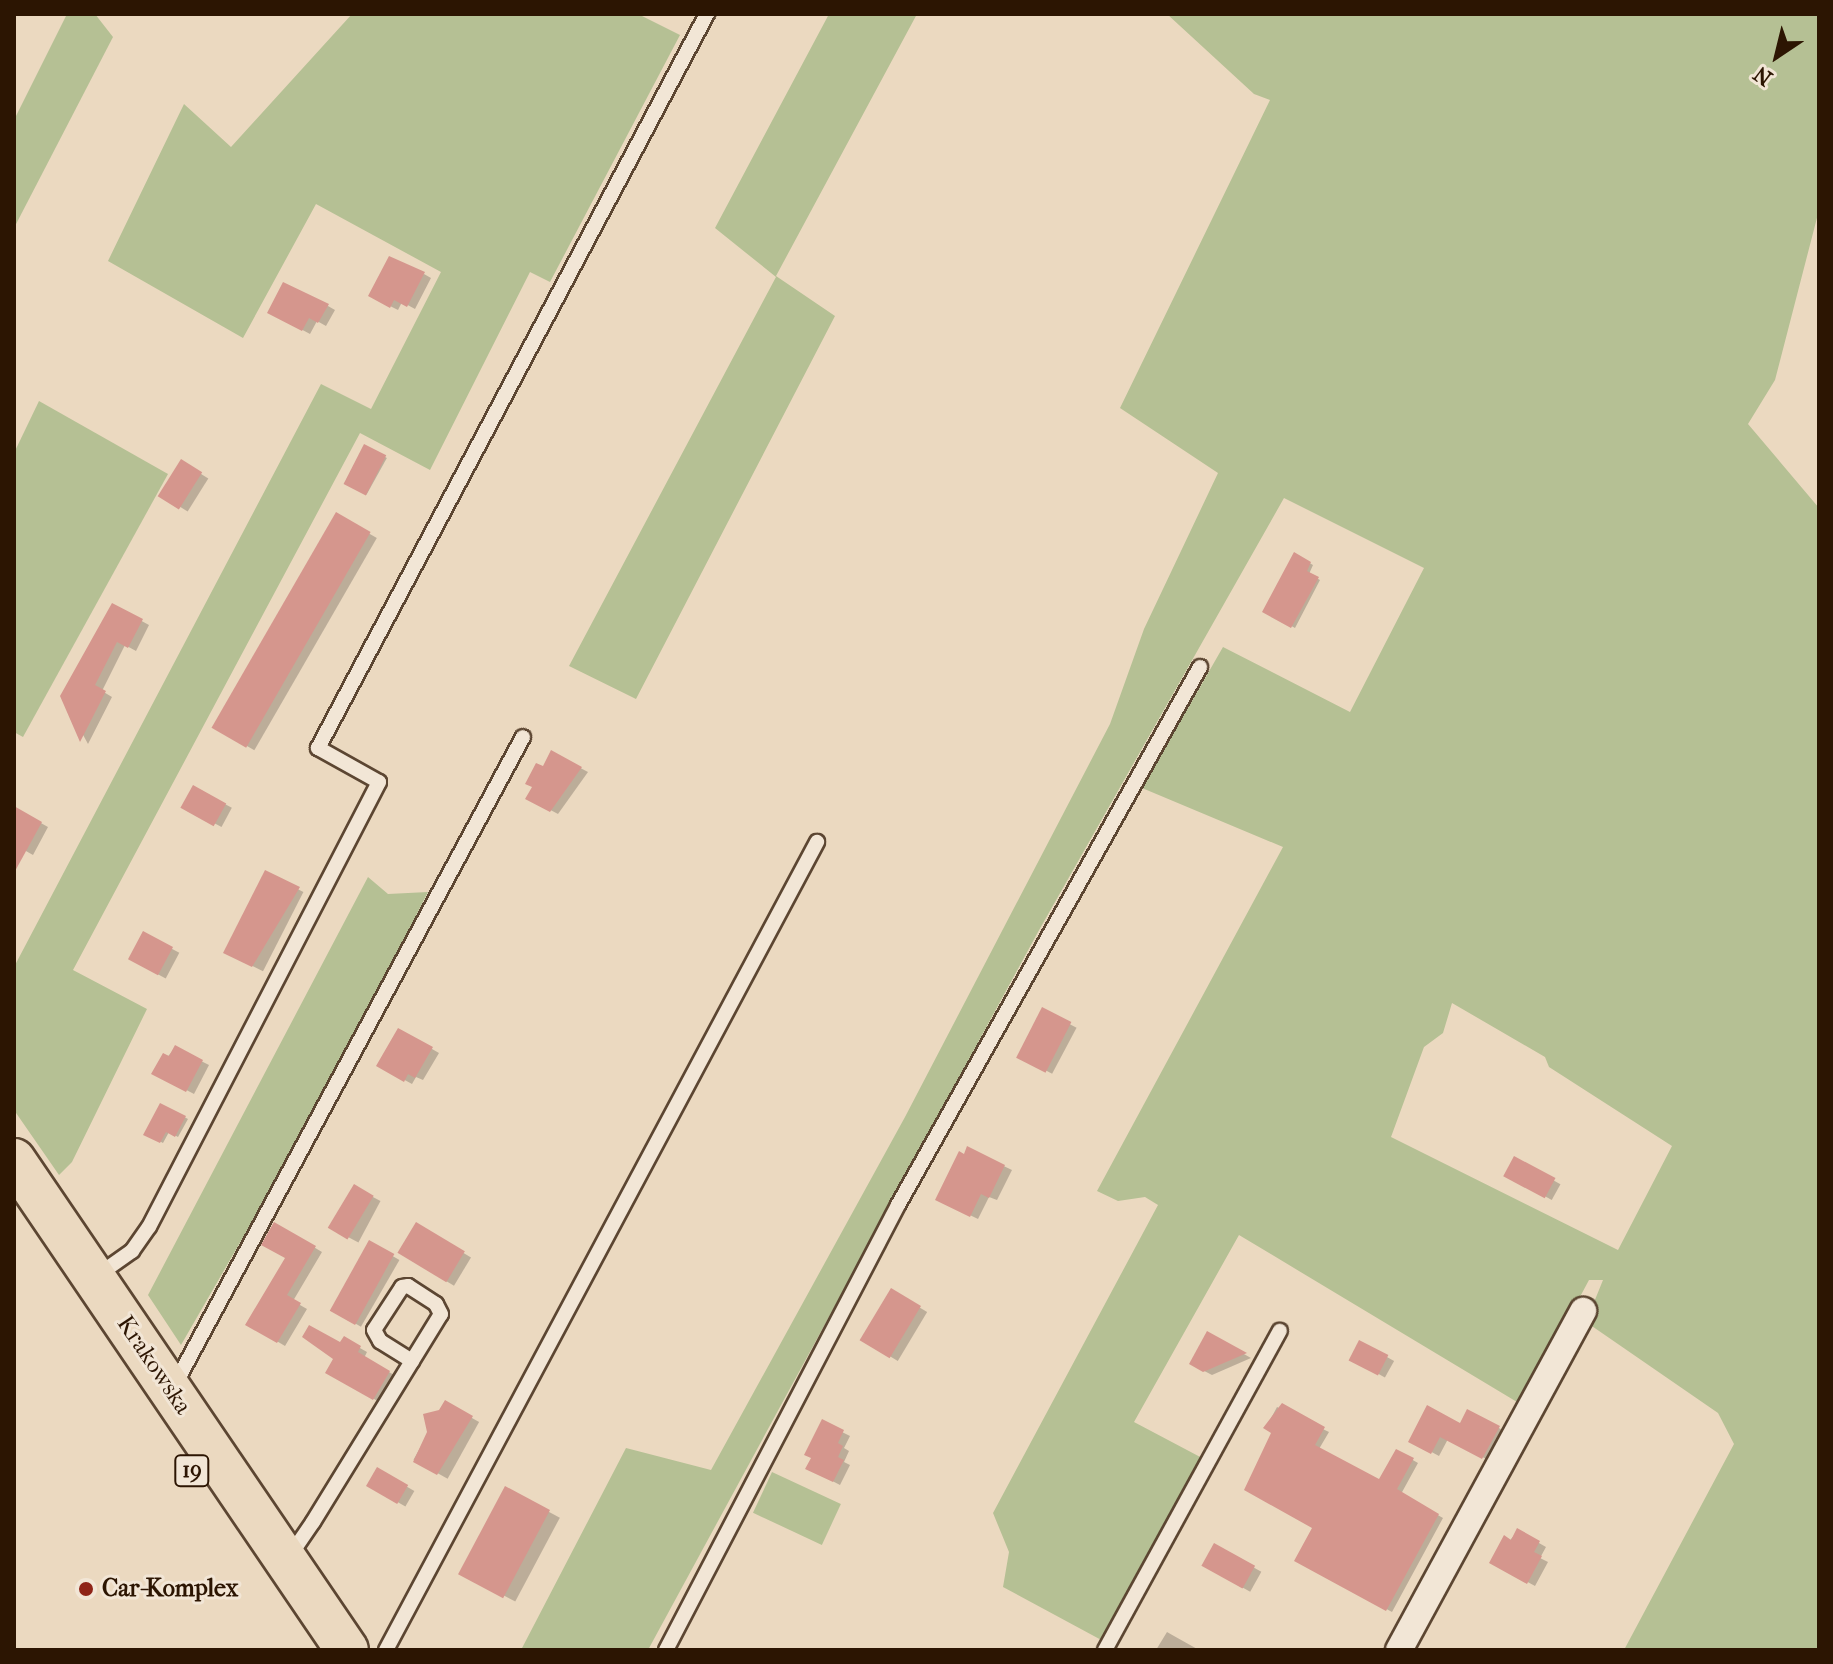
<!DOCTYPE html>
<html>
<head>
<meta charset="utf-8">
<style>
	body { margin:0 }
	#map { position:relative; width:1833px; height:1664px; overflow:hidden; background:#ebd9c0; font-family:"IM FELL French Canon",serif }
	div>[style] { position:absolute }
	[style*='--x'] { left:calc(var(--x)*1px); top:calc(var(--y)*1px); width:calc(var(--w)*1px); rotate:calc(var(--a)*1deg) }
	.green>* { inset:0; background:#b5c094; transform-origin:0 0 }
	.shadow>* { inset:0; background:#0003; transform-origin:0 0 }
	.building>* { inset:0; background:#d5968d; transform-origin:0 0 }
	.roads { filter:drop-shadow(2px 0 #5c4632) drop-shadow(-2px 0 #5c4632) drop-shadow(0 2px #5c4632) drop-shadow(0 -2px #5c4632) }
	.lane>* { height:14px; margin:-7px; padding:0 7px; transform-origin:7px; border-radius:7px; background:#f2e6d6 }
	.street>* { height:26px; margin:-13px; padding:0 13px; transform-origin:13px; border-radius:13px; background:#f2e6d6 }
	.primary>* { height:42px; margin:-21px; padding:0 21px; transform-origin:21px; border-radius:21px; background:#ebd9c0 }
	.dots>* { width:22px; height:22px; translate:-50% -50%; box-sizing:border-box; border:4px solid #f2e6d6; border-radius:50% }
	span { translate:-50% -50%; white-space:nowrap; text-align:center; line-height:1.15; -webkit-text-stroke:6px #f2e6d6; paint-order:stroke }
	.shield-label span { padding:2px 6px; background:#f2e6d6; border:2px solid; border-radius:6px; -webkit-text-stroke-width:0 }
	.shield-label { font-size:22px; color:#2c1502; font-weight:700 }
	.street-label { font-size:24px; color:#2c1502 }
	.poi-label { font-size:24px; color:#2c1502; font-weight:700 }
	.left { translate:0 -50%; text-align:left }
	.frame { position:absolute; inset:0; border:16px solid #2c1502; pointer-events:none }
	.north { position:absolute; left:1737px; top:16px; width:80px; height:80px; -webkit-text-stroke:6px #f2e6d6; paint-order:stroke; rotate:215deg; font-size:22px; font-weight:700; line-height:32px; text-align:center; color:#2c1502 }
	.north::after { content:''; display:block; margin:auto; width:28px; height:36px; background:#2c1502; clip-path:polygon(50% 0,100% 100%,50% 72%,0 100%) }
</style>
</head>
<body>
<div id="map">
	<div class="green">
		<div style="clip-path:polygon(67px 14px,95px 14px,113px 37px,14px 228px,14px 120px)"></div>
		<div style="clip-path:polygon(352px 14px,638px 14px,680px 35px,550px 282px,530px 272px,430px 470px,360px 433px,73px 970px,147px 1009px,72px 1162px,59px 1175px,14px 1110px,14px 967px,321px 384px,371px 409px,441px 272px,316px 204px,243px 338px,108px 261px,184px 104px,231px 147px)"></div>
		<div style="clip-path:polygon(829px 14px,917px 14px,776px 276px,835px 316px,636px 699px,569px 666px,776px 277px,715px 228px)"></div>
		<div style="clip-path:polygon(evenodd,1167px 14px,1819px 14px,1819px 210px,1775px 380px,1748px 424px,1819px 508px,1819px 1650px,1624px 1650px,1734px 1444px,1718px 1413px,1586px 1322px,1603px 1280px,1589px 1280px,1522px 1405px,1239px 1235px,1134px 1422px,1204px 1459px,1105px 1642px,1003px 1587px,1009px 1552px,993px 1513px,1158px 1205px,1145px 1197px,1118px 1201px,1097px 1191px,1283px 847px,1142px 788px,1223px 647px,1350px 712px,1424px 568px,1284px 498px,1038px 932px,648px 1650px,521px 1650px,626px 1448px,711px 1470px,905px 1117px,1110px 724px,1144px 629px,1218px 473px,1120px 408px,1270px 100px,1254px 94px,1167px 14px,1452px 1003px,1545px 1057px,1549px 1067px,1672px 1146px,1618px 1250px,1391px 1137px,1424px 1047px,1443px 1033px,1452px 1003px)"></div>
		<div style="clip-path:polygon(39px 401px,168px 474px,23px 737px,14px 732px,14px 453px)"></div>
		<div style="clip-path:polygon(368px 877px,388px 894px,428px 892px,325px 1095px,181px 1345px,148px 1295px)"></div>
		<div style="left:772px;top:1472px;width:76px;height:45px;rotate:25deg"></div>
	</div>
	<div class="shadow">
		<div style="clip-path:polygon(424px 274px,431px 278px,415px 309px,402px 302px,398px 310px,370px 296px)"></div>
		<div style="clip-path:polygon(328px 306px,335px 310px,326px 326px,317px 321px,310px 334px,269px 312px)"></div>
		<div style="left:365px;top:446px;width:25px;height:42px;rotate:29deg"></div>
		<div style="left:182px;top:462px;width:31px;height:39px;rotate:32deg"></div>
		<div style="left:337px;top:515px;width:46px;height:245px;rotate:30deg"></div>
		<div style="clip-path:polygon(1295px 555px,1313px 565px,1309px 574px,1320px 580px,1295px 628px,1264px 611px)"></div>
		<div style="clip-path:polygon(112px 605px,149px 625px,136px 651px,125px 645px,102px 691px,112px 697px,88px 744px,62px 696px)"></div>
		<div style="clip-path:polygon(552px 753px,588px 772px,558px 814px,528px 798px)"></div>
		<div style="left:193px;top:787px;width:44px;height:22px;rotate:28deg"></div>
		<div style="clip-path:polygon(14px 808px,48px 827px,33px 855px,17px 846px,14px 851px)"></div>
		<div style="left:266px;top:873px;width:42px;height:89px;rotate:27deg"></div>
		<div style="left:144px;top:934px;width:40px;height:29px;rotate:28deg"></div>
		<div style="left:1043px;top:1010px;width:38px;height:52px;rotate:28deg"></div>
		<div style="clip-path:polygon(399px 1030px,439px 1053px,423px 1080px,416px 1077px,412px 1084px,379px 1066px)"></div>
		<div style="clip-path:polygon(175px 1048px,209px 1065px,194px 1094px,154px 1073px)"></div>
		<div style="clip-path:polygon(161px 1105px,188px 1119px,178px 1137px,169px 1132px,163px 1143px,146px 1134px)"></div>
		<div style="clip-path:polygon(968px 1149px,1012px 1170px,997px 1200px,989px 1197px,978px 1219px,945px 1203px)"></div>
		<div style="left:1515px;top:1159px;width:52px;height:18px;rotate:29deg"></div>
		<div style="left:354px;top:1187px;width:30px;height:47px;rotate:28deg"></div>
		<div style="clip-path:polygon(275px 1224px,322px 1252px,293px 1301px,307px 1309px,285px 1346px,248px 1324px,287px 1258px)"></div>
		<div style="left:417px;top:1225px;width:63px;height:33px;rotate:31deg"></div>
		<div style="left:370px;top:1243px;width:34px;height:77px;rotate:30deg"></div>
		<div style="left:892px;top:1291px;width:41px;height:57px;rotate:31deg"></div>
		<div style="clip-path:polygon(1208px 1334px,1251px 1358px,1212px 1375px,1191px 1364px)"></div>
		<div style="clip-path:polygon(344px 1339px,367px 1352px,364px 1358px,396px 1376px,381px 1403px,327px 1372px)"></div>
		<div style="left:1360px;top:1342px;width:39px;height:19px;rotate:29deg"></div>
		<div style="left:445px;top:1403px;width:39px;height:65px;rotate:29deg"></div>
		<div style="clip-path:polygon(1277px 1407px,1329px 1432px,1319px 1449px,1380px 1481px,1397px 1451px,1418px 1463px,1401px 1494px,1443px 1518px,1392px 1612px,1297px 1560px,1314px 1527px,1274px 1432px,1266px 1428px)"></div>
		<div style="clip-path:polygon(1468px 1411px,1506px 1432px,1490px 1461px,1448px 1439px,1439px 1456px,1411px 1441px,1461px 1425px)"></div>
		<div style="clip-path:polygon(822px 1422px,850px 1436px,844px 1448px,849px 1451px,844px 1462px,850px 1465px,840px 1485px,815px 1472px)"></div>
		<div style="left:378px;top:1470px;width:42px;height:18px;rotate:30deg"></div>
		<div style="left:506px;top:1489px;width:61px;height:95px;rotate:28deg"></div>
		<div style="clip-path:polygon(1518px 1531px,1546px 1547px,1540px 1558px,1548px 1562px,1535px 1586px,1491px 1562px)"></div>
		<div style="left:1215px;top:1546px;width:53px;height:23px;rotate:29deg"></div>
		<div style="clip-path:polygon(1167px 1632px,1174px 1636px,1199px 1650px,1156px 1650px)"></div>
	</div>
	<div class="building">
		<div style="clip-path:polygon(389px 256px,425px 272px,407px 307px,394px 300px,390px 308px,368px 296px)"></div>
		<div style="clip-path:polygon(283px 282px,329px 304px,318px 323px,309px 318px,302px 331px,267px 313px)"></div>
		<div style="left:364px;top:444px;width:25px;height:45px;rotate:27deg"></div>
		<div style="left:181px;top:459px;width:25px;height:44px;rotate:32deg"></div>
		<div style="left:336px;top:512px;width:40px;height:249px;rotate:30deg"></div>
		<div style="clip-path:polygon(1294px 552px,1311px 562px,1307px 571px,1319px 577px,1291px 628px,1262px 612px)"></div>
		<div style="clip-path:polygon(112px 603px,143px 619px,128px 648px,117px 642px,95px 685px,106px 691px,80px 742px,60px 696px)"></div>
		<div style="clip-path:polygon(551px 750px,582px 767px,550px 812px,525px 799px,532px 787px,525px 784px,536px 763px,543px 766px)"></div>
		<div style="left:193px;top:785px;width:38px;height:26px;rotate:29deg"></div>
		<div style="clip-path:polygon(14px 806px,42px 822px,14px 873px)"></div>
		<div style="clip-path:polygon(265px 870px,300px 887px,252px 967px,223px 953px)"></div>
		<div style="left:143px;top:931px;width:34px;height:32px;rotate:28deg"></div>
		<div style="left:1042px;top:1007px;width:33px;height:57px;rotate:27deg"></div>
		<div style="clip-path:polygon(398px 1028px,433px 1047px,415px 1078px,408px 1074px,404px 1082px,376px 1066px)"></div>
		<div style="clip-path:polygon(175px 1045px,203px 1060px,186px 1092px,151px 1074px,163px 1053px,169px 1056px)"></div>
		<div style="clip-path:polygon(160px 1103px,186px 1116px,175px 1137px,166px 1132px,160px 1143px,143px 1135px)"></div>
		<div style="clip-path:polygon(967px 1146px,1005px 1165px,989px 1198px,981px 1194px,970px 1217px,935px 1200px,959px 1151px,964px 1154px)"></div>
		<div style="left:1514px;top:1156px;width:47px;height:23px;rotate:28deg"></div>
		<div style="left:354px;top:1184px;width:23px;height:51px;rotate:31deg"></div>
		<div style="clip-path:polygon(274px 1222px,316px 1246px,287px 1295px,301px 1303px,277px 1343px,245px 1325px,285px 1258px,261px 1245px)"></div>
		<div style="left:416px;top:1222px;width:57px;height:36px;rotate:31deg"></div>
		<div style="left:369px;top:1240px;width:29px;height:81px;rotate:29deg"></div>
		<div style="left:891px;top:1288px;width:35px;height:61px;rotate:31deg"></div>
		<div style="clip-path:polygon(309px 1325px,340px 1342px,344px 1336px,361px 1346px,358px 1352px,390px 1371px,373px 1400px,325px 1373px,333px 1359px,302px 1337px)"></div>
		<div style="clip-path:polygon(1207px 1331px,1247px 1353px,1203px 1372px,1189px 1364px)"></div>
		<div style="left:1359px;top:1340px;width:33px;height:23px;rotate:27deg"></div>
		<div style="clip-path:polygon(445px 1400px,473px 1416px,437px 1475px,413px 1462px,427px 1432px,423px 1414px,439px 1410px)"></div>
		<div style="clip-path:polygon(1282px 1403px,1325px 1427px,1315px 1445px,1379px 1479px,1396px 1449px,1414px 1458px,1397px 1489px,1439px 1514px,1386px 1611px,1294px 1561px,1312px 1528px,1244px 1490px,1271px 1433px,1263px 1428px)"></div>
		<div style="clip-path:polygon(1427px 1405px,1460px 1423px,1467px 1409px,1500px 1426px,1482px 1459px,1440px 1437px,1431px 1454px,1408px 1442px)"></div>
		<div style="clip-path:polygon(822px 1419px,844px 1430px,838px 1443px,843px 1446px,838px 1457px,844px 1460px,833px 1482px,805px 1469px,811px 1458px,804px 1455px)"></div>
		<div style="left:377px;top:1467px;width:36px;height:22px;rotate:30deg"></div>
		<div style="left:505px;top:1486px;width:51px;height:100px;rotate:28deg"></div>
		<div style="clip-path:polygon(1517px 1528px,1540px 1541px,1534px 1552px,1542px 1556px,1527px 1584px,1489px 1563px,1504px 1535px,1511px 1540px)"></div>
		<div style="left:1214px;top:1543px;width:47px;height:26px;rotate:29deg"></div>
	</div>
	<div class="roads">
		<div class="lane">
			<div style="--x:98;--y:1275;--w:42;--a:-35.2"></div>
			<div style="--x:132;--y:1251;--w:29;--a:-55"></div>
			<div style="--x:149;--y:1227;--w:501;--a:-62.67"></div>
			<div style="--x:379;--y:782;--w:70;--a:-150.9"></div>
			<div style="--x:318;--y:748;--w:831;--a:-62.08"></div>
			<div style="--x:170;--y:1382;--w:14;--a:-39"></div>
			<div style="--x:181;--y:1373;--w:722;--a:-61.73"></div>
			<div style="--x:289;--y:1557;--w:42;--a:-55.6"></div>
			<div style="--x:313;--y:1522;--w:244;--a:-58.4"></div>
			<div style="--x:441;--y:1314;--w:11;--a:-117"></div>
			<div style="--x:436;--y:1304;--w:33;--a:-147"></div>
			<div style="--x:408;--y:1286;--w:6;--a:171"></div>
			<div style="--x:402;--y:1287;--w:51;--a:123.1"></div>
			<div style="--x:374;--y:1330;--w:13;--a:61"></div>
			<div style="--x:380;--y:1341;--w:38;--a:32"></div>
			<div style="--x:386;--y:1650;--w:916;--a:-61.92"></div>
			<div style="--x:666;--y:1650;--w:502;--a:-62.46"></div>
			<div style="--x:898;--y:1205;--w:617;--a:-60.69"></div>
			<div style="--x:1105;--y:1650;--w:364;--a:-61.3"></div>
		</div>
		<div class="street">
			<div style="--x:1399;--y:1650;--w:386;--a:-61.5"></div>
		</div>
		<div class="primary">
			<div style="--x:14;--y:1160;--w:592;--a:55.8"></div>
		</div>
	</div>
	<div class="dots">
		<div style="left:86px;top:1589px;background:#8f2418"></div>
	</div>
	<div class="shield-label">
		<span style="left:192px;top:1471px">19</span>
	</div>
	<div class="street-label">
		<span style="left:154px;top:1365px;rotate:56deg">Krakowska</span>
	</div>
	<div class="poi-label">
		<span class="left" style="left:102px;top:1589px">Car-Komplex</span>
	</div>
	<div class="frame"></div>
	<div class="north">N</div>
</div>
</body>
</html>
